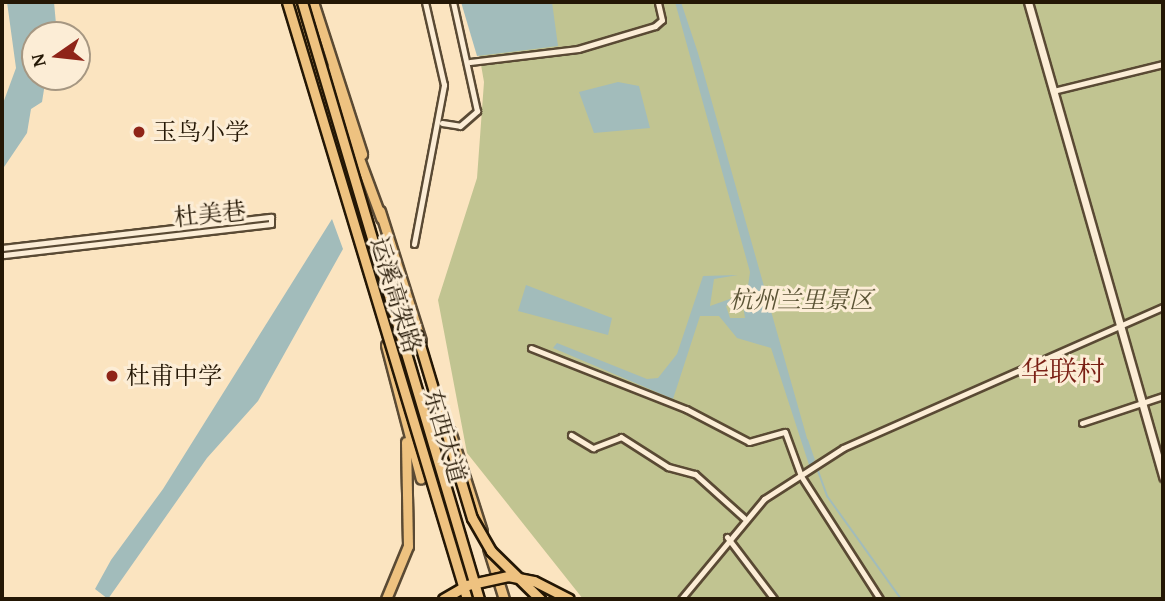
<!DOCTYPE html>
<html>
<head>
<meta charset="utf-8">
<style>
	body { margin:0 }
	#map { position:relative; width:1165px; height:601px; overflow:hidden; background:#fbe4c0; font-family:"Gentium Book Plus","Noto Serif SC",serif }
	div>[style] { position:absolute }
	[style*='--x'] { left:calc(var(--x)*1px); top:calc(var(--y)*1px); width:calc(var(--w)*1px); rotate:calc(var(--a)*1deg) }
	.green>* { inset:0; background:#c1c491 }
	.water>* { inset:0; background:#a2bcbb }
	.stream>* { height:2px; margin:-1px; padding:0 1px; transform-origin:1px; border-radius:1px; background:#a2bcbb }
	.roads { filter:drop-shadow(2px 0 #5a4a34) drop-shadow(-2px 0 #5a4a34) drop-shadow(0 2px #5a4a34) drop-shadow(0 -2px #5a4a34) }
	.minor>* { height:5px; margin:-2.5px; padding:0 2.5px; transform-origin:2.5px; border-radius:2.5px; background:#fcedd6 }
	.tertiary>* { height:7px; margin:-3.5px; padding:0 3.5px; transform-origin:3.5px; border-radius:3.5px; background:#fcedd6 }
	.primary>* { height:9px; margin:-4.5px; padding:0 4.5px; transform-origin:4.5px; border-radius:4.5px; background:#eec280 }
	.trunk>* { height:9px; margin:-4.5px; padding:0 4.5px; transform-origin:4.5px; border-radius:4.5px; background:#eec280 }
	.bridges { filter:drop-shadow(2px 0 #241705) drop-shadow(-2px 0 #241705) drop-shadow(0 2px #241705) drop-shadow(0 -2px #241705) }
	.primary-bridge>* { height:9px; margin:-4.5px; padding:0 4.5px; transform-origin:4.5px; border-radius:4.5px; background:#eec280 }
	.trunk-bridge>* { height:9px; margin:-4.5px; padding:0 4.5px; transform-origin:4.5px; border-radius:4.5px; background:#eec280 }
	.dots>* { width:19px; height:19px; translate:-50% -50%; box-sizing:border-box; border:4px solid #fcedd6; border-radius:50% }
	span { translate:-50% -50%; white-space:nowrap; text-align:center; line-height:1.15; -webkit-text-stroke:6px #fcedd6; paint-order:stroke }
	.poi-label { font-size:24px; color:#241705 }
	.left { translate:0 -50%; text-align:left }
	.street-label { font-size:24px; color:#241705 }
	.park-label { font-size:24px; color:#5b5436; font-style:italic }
	.quarter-label { font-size:28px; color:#7a1f14 }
	.frame { position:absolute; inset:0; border:4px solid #241705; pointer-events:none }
	.north { position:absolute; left:21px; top:21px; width:70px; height:70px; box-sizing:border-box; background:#fcedd6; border:2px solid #a69782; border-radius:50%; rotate:256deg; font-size:19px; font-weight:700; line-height:28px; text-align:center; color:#241705 }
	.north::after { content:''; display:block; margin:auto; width:24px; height:32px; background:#8f2418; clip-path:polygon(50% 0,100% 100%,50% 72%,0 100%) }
</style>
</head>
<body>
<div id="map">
	<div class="green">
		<div style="clip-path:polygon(470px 2px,1163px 2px,1163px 599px,583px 599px,467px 453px,438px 300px,477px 178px,484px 82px)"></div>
	</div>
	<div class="water">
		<div style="clip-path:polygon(7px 2px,54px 2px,56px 24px,54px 35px,35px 35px,35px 77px,46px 77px,42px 102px,31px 109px,27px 133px,2px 170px,2px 106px,16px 68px)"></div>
		<div style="clip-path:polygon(461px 2px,552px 2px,558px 46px,477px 56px)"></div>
		<div style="clip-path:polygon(evenodd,675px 2px,681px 2px,698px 53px,814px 463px,810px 468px,771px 348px,737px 338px,719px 316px,700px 316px,673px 399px,553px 348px,557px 343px,647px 379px,658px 378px,677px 354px,703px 276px,738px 275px,714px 279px,710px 306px,747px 293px,750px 272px,675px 2px,742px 299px,745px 318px,730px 318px,726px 306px,742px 299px)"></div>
		<div style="clip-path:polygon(618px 82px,639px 86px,650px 128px,594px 133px,579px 92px)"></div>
		<div style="clip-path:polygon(332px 219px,343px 249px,258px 401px,207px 458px,108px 599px,95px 589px,111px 560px,163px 489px)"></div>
		<div style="clip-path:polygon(526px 285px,612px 318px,608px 335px,518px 311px)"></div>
	</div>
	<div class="stream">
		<div style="--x:807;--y:440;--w:21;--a:71"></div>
		<div style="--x:818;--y:471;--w:27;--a:70"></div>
		<div style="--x:827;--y:496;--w:127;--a:54.3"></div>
	</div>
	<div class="roads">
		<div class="minor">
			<div style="--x:470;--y:62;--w:109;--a:-6.9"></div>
			<div style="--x:578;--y:49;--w:80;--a:-16.6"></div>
			<div style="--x:655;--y:26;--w:9;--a:-41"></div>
			<div style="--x:662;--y:20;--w:18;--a:-103"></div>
			<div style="--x:1053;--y:91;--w:113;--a:-13.8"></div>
			<div style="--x:442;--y:123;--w:18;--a:9"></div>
			<div style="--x:460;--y:126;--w:23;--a:-41"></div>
			<div style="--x:477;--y:111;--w:112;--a:-102.4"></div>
			<div style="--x:414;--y:244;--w:162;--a:-79.3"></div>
			<div style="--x:444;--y:85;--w:85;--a:-102.9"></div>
			<div style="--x:2;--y:248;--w:271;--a:-6.6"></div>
			<div style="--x:271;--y:217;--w:7;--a:90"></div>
			<div style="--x:271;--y:224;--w:271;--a:173.4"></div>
			<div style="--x:531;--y:348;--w:167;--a:21.5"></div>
			<div style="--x:686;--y:409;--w:71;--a:27.6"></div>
			<div style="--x:749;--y:442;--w:37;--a:-16"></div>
			<div style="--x:785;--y:432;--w:47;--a:70"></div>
			<div style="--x:801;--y:476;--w:146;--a:57.3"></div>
			<div style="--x:1082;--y:423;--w:85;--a:-18.4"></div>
			<div style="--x:571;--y:435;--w:26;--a:31"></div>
			<div style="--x:593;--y:448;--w:30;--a:-21"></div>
			<div style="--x:621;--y:437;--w:56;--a:32.6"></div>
			<div style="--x:668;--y:467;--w:28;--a:15"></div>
			<div style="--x:695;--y:474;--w:66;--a:41.9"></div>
			<div style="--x:727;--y:537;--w:78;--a:52.8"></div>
			<div style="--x:681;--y:599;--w:130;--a:-50.3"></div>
			<div style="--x:764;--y:499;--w:94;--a:-32.8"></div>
			<div style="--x:843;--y:448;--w:350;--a:-23.8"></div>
		</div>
		<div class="tertiary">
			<div style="--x:1028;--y:2;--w:494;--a:74.1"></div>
		</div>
		<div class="primary">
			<div style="--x:293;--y:2;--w:624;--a:73.22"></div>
			<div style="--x:313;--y:2;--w:160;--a:72.1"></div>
			<div style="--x:380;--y:211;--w:136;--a:72.5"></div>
			<div style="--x:386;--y:345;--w:138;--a:75.4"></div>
			<div style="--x:450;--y:431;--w:105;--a:72.3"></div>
			<div style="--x:488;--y:548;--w:53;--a:72.6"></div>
			<div style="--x:386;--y:599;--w:57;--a:-67.5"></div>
			<div style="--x:408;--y:546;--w:104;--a:-91.1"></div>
		</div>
		<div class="trunk">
			<div style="--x:326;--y:69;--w:159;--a:69.7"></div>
		</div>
	</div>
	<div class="bridges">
		<div class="primary-bridge">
			<div style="--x:417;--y:335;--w:191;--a:73.3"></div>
			<div style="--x:472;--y:518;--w:38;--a:60"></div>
			<div style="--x:491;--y:551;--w:69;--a:44.4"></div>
			<div style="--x:443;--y:599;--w:28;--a:-30"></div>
			<div style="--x:467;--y:585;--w:42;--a:-12.4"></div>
			<div style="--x:508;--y:576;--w:26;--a:11"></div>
			<div style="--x:534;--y:581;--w:39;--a:27"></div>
		</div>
		<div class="trunk-bridge">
			<div style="--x:287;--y:2;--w:624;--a:73.22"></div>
			<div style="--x:302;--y:2;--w:623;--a:73.49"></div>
		</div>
	</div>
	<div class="dots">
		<div style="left:139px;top:132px;background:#8f2418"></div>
		<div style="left:112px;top:376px;background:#8f2418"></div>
	</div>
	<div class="poi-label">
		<span class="left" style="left:153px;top:132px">玉鸟小学</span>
		<span class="left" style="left:126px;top:376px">杜甫中学</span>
	</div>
	<div class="street-label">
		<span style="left:210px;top:214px;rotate:-6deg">杜美巷</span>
		<span style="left:396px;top:295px;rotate:73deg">运溪高架路</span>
		<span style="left:445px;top:436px;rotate:74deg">东西大道</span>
	</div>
	<div class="park-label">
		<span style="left:801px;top:300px">杭州兰里景区</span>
	</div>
	<div class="quarter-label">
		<span style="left:1063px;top:371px">华联村</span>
	</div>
	<div class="frame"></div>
	<div class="north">N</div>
</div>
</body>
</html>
